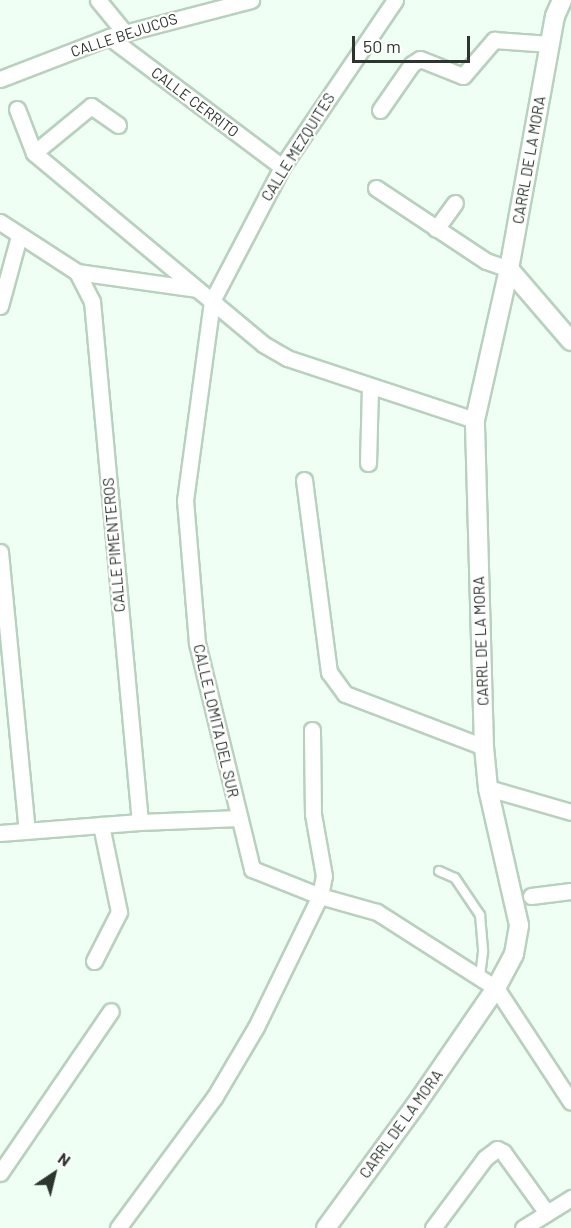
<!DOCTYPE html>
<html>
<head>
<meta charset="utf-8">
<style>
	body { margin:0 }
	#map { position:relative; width:571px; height:1228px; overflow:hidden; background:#effff3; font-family:Barlow,sans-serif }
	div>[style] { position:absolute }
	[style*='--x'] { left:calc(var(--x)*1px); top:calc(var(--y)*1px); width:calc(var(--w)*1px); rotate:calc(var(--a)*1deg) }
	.roads { filter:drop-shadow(2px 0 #b8d1be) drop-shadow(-2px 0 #b8d1be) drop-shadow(0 2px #b8d1be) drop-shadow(0 -2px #b8d1be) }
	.service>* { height:8px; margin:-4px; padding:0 4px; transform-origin:4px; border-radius:4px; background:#fff }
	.minor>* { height:15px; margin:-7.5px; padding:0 7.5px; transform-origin:7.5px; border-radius:7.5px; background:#fff }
	.tertiary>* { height:18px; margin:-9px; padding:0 9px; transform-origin:9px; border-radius:9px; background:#fff }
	span { translate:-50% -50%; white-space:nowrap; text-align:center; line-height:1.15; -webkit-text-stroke:4.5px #fff; paint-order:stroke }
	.street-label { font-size:15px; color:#2c362e }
	.north { position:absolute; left:24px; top:1144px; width:60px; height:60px; -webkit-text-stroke:4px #fff; paint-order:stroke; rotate:35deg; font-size:16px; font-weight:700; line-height:24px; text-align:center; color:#2c362e }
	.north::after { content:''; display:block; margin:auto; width:21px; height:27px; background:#2c362e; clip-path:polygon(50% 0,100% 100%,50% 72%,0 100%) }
	.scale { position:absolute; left:352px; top:36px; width:118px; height:27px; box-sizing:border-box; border:3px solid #2c362e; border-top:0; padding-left:8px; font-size:18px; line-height:21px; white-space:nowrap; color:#2c362e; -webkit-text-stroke:4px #fff; paint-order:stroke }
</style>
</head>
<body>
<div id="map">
	<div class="roads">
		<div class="service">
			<div style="--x:439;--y:871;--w:17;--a:24"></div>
			<div style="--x:455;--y:878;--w:45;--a:56"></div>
			<div style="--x:480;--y:915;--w:37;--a:85"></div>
			<div style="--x:483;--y:952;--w:26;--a:97"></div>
		</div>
		<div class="minor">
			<div style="--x:98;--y:0;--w:43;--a:50.7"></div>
			<div style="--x:395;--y:0;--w:202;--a:124.1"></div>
			<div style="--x:282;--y:167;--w:151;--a:117.6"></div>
			<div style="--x:212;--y:301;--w:201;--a:97.7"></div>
			<div style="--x:185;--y:500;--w:144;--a:85.2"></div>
			<div style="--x:197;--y:643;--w:233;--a:76.3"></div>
			<div style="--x:252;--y:869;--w:73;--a:21.7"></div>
			<div style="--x:320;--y:896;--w:59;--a:15.7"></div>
			<div style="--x:377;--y:912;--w:141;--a:32.6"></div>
			<div style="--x:496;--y:988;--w:136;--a:56.7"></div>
			<div style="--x:109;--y:37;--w:216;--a:36.9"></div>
			<div style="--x:0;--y:79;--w:117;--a:-21.1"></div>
			<div style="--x:109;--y:37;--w:147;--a:-14.6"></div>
			<div style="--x:17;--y:109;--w:47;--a:68.9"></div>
			<div style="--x:34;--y:153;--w:298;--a:39.8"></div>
			<div style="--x:263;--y:344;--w:28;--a:30"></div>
			<div style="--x:287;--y:358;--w:198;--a:18.3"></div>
			<div style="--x:380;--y:110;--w:56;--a:-55.2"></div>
			<div style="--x:412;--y:64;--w:9;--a:-32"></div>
			<div style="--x:420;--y:59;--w:46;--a:21.6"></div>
			<div style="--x:463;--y:76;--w:48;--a:-49.3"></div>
			<div style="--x:494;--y:40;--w:56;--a:4.1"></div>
			<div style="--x:34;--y:153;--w:74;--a:-39.5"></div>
			<div style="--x:91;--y:106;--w:33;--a:35"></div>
			<div style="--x:376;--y:188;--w:132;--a:33.6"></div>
			<div style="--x:486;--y:261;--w:24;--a:19"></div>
			<div style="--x:0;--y:222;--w:92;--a:33"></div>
			<div style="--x:77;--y:272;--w:120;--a:8.1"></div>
			<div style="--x:436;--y:229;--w:32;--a:-54"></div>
			<div style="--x:77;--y:272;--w:33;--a:63"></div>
			<div style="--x:92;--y:301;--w:523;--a:84.74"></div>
			<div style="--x:0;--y:306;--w:73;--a:-74.8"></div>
			<div style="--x:368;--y:463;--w:77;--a:-88.5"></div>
			<div style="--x:304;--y:480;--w:194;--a:82.6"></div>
			<div style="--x:329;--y:672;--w:27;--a:54"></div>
			<div style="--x:345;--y:694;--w:149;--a:20.9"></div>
			<div style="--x:0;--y:552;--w:279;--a:84.5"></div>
			<div style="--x:488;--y:788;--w:86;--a:16.1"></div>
			<div style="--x:0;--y:833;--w:140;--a:-4.5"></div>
			<div style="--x:140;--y:822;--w:99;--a:-2.3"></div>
			<div style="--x:531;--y:896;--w:40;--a:-7.1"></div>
			<div style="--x:94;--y:961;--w:55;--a:-63"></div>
			<div style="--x:119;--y:912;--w:89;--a:-101.7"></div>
			<div style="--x:0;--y:1173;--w:196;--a:-55.6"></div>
			<div style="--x:118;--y:1228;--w:162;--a:-53.6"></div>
			<div style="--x:214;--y:1098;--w:82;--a:-59.4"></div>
			<div style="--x:256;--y:1027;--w:146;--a:-64"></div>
			<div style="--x:320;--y:896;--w:20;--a:-79"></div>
			<div style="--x:324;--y:876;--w:63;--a:-100.1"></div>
			<div style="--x:313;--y:814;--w:84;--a:-90.7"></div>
			<div style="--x:433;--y:1228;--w:87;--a:-53.4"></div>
			<div style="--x:485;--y:1158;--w:15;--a:-37"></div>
			<div style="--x:497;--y:1149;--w:7;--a:27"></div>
			<div style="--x:503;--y:1152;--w:75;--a:54.2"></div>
			<div style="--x:523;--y:1228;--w:57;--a:-32"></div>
		</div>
		<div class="tertiary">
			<div style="--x:509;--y:269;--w:95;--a:49.3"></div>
			<div style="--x:326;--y:1228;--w:151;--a:-53.9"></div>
			<div style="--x:415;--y:1106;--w:143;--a:-55.5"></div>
			<div style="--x:496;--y:988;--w:38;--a:-62"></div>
			<div style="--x:514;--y:954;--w:29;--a:-80"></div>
			<div style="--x:519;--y:925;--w:140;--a:-102.8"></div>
			<div style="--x:488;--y:788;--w:41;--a:-95.6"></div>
			<div style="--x:484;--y:747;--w:327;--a:-91.6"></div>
			<div style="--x:475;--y:420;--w:155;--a:-77.3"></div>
			<div style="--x:509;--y:269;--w:257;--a:-79.7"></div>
			<div style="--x:555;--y:16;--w:17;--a:-66"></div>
		</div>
	</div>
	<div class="street-label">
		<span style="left:124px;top:35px;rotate:-18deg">CALLE BEJUCOS</span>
		<span style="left:195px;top:102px;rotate:37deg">CALLE CERRITO</span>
		<span style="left:298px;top:147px;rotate:-58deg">CALLE MEZQUITES</span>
		<span style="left:529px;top:160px;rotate:-80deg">CARRL DE LA MORA</span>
		<span style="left:114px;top:545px;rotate:-95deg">CALLE PIMENTEROS</span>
		<span style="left:481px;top:641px;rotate:-92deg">CARRL DE LA MORA</span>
		<span style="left:216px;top:721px;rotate:77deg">CALLE LOMITA DEL SUR</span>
		<span style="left:401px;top:1124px;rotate:-54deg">CARRL DE LA MORA</span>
	</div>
	<div class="north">N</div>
	<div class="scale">50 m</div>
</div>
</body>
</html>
